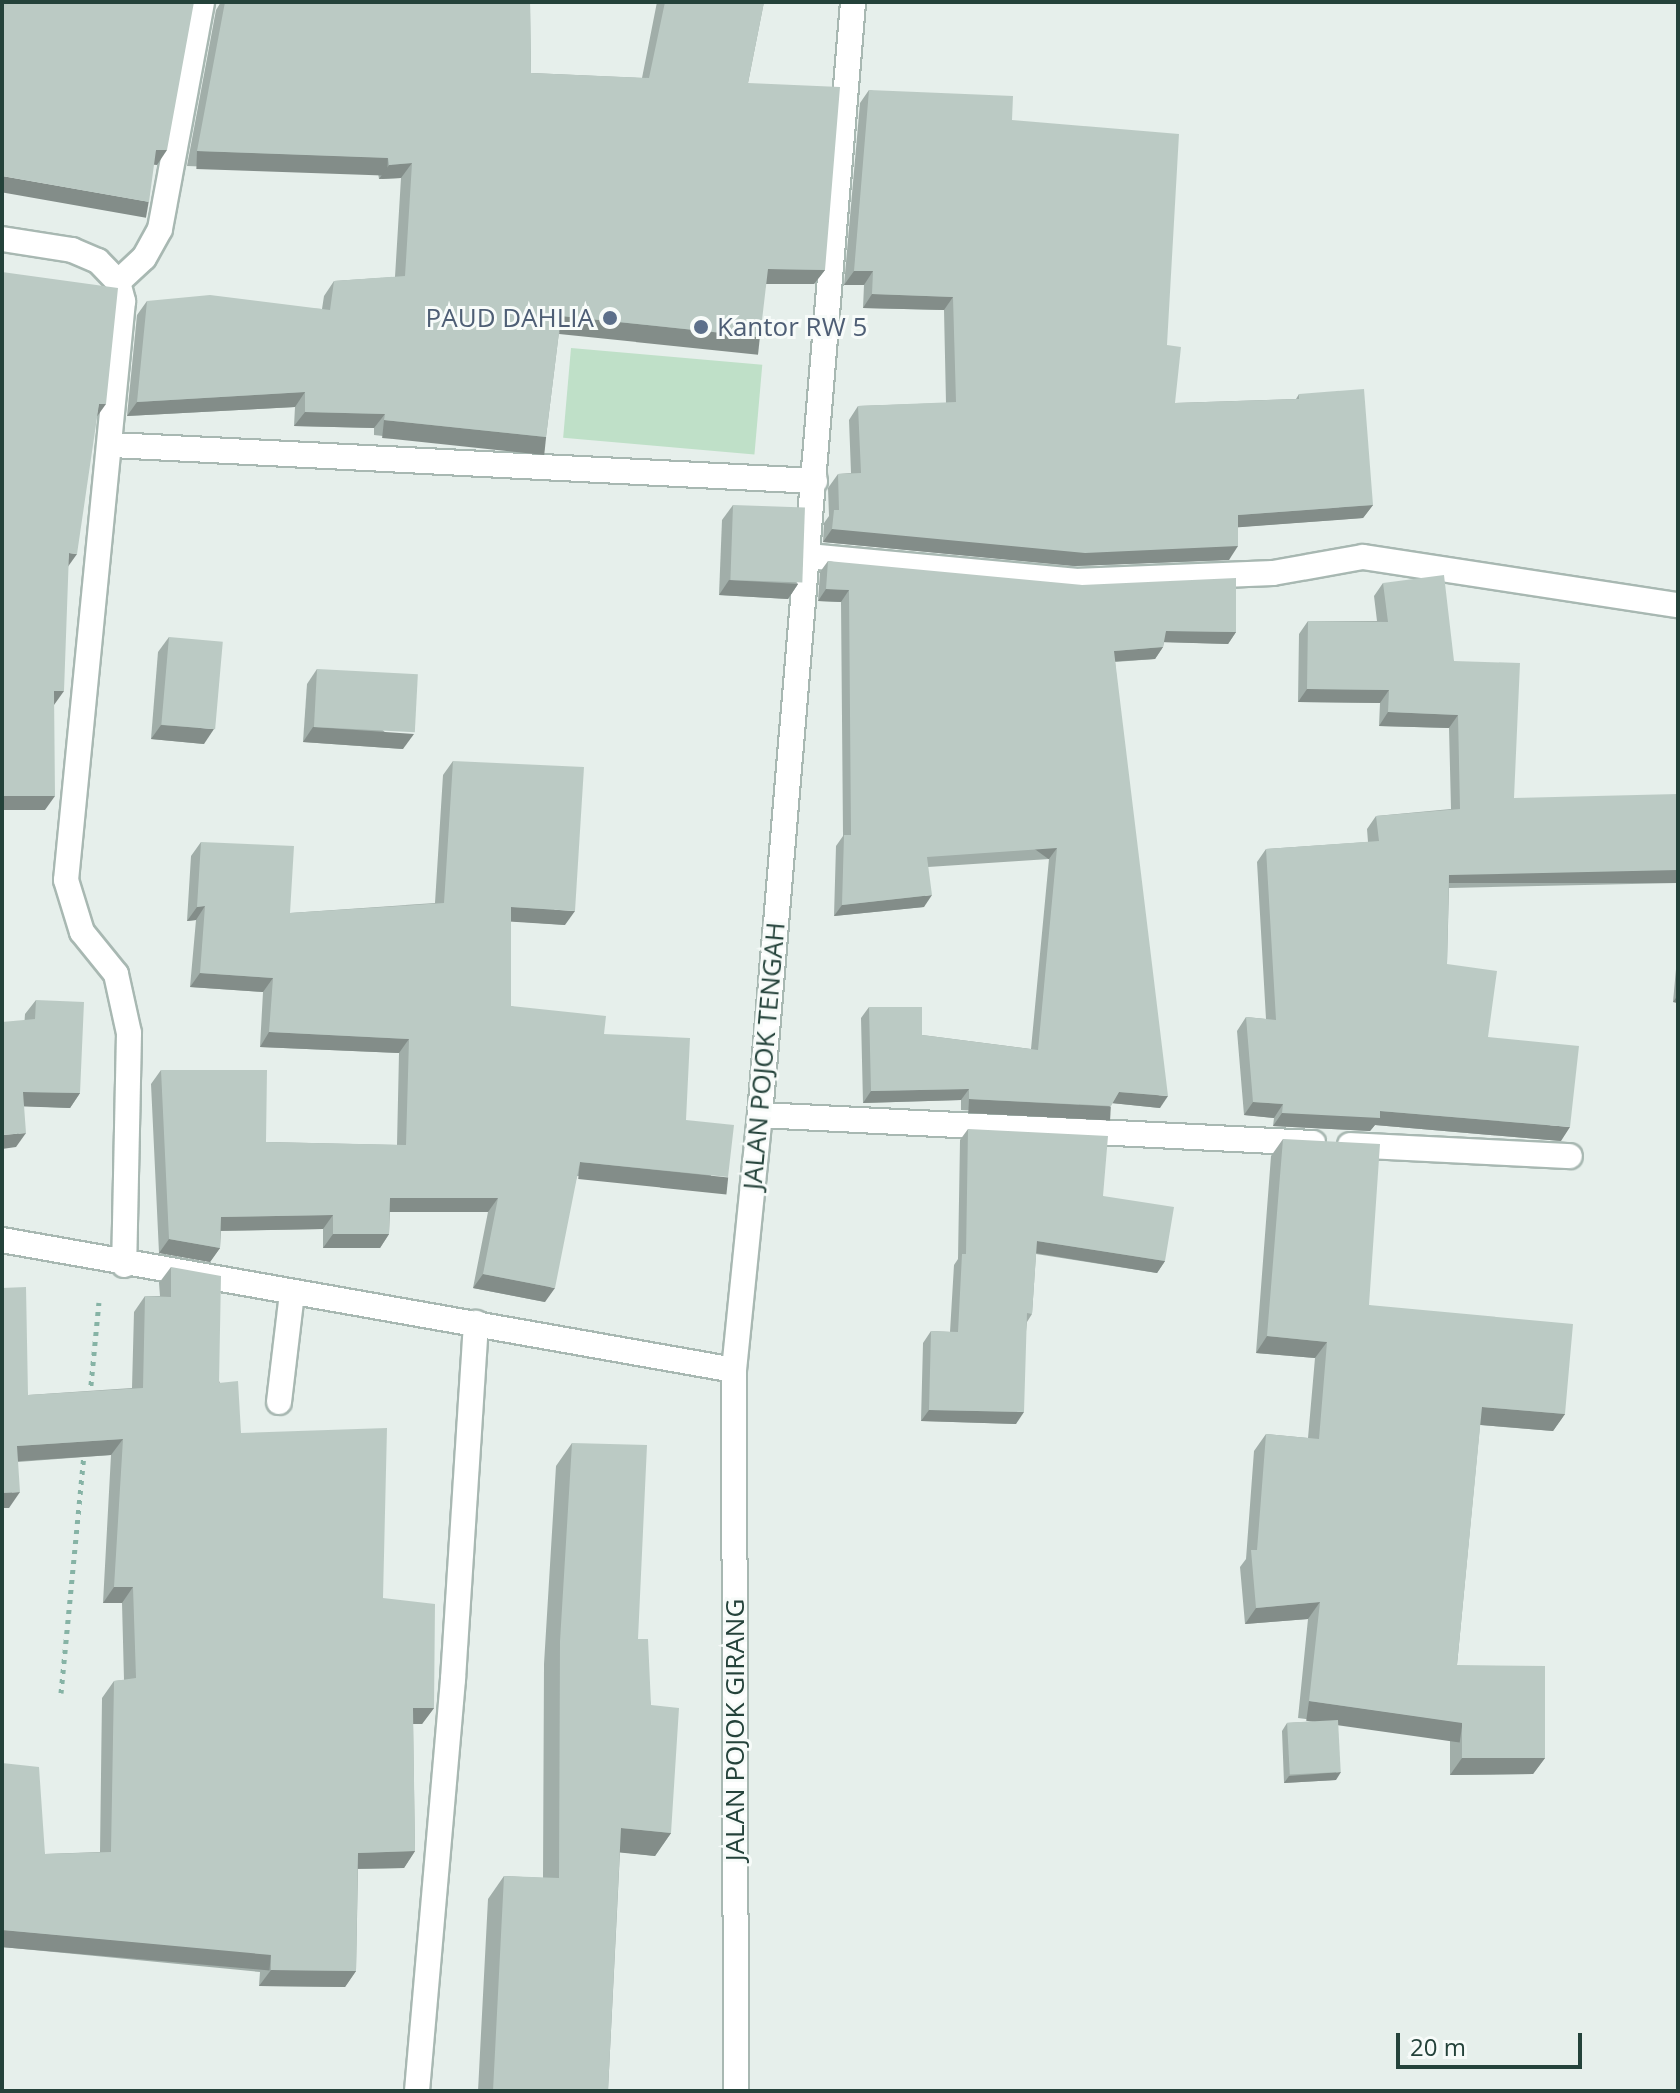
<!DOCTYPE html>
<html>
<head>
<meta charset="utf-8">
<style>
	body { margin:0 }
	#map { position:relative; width:1680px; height:2093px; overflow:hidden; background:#e6efeb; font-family:"Open Sans",sans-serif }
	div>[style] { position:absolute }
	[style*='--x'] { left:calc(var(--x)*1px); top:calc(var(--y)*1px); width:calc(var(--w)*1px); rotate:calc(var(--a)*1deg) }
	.green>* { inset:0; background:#bfe0c8; transform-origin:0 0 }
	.path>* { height:5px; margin-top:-2.5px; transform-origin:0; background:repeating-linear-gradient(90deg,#86b3a5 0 4px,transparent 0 10px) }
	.roads { filter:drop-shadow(2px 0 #a8b8b2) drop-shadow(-2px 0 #a8b8b2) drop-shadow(0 2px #a8b8b2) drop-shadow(0 -2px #a8b8b2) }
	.lane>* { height:24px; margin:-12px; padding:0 12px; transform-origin:12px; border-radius:12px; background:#fff }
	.street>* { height:24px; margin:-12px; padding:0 12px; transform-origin:12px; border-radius:12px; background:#fff }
	.wall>* { inset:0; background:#a1aea9 }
	.shaded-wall>* { inset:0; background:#838d89; transform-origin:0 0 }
	.building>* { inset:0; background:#bbcac4; transform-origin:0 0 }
	.dots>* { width:22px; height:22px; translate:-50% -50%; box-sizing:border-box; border:4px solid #f7fbf9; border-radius:50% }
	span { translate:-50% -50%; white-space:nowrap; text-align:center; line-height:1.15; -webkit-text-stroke:6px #f7fbf9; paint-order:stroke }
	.service-label { font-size:26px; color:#4e5e75 }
	.right { translate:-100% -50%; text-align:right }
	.left { translate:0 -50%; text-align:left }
	.street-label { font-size:26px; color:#24423a }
	.frame { position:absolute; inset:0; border:4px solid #24423a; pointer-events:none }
	.scale { position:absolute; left:1396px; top:2033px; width:186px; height:36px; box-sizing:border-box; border:4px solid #24423a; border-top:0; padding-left:10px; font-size:24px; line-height:28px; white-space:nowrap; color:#24423a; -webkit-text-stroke:6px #f7fbf9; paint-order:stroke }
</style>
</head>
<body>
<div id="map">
	<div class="green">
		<div style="left:571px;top:348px;width:192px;height:90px;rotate:5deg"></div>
	</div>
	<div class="path">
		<div style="--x:90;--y:1395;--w:93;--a:-84.5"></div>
		<div style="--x:61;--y:1693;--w:241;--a:-84.5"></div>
	</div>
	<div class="roads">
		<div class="lane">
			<div style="--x:417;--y:2091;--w:414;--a:-85"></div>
			<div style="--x:453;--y:1679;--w:357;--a:-86.3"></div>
		</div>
		<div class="street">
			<div style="--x:2;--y:239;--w:71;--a:8.9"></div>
			<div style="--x:72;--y:250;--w:28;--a:23"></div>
			<div style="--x:98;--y:261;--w:29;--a:46"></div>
			<div style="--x:118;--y:282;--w:20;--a:75"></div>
			<div style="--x:123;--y:301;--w:582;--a:95.62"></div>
			<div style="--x:66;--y:880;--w:54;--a:72.9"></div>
			<div style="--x:82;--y:932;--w:54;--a:51"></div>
			<div style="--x:116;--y:974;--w:60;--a:77.6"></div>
			<div style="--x:129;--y:1033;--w:232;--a:91.2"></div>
			<div style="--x:118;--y:282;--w:35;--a:-43"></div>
			<div style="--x:144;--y:258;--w:33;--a:-61"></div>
			<div style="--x:160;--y:229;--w:231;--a:-79.5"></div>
			<div style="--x:112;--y:445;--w:704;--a:2.93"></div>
			<div style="--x:808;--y:556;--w:268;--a:5.3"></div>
			<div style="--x:1075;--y:581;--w:198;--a:-2.3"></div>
			<div style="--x:1273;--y:573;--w:91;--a:-10.1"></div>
			<div style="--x:1363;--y:557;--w:319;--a:8.7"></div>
			<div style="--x:760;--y:1115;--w:554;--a:2.9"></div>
			<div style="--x:1350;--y:1145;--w:220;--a:2.9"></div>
			<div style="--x:2;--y:1240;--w:743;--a:10.07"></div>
			<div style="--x:279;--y:1402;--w:110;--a:-83.2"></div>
			<div style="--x:736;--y:2091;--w:721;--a:-90.16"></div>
			<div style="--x:734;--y:1370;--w:256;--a:-84.2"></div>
			<div style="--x:760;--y:1115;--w:1117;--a:-85.22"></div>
		</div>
	</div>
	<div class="wall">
		<div style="clip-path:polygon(221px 2px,530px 2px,531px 73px,642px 78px,657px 2px,764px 2px,748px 83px,825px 270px,814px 284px,766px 284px,750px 352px,559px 332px,546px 437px,536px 452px,374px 435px,374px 428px,294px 426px,295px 407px,127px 416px,137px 315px,147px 301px,322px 309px,324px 296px,334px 281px,395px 277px,401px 178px,379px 179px,378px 173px,187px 166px,216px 10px)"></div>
		<div style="clip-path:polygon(869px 90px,1012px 120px,1167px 345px,1175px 403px,1296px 399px,1299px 394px,1373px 505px,1363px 518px,1238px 527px,1229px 560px,1075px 566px,823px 542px,824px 523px,829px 516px,828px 488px,838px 474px,851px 473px,849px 420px,858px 406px,946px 403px,944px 310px,863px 308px,864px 285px,844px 285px,860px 103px)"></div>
		<div style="clip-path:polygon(733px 505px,798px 584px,788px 599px,719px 595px,722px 520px)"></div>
		<div style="clip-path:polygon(828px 561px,1236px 632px,1228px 644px,1164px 642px,1163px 647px,1155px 659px,1115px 662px,1160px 1108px,1112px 1103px,1103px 1117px,961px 1110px,961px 1100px,863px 1103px,861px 1018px,869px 1007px,922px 1035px,1031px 1049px,1049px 859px,928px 867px,924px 907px,834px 916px,836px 846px,843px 836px,841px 602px,818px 601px,820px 572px)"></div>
		<div style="clip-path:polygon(1383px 583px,1454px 661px,1514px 798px,1678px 883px,1449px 888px,1447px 964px,1488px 1037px,1561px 1141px,1375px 1125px,1370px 1131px,1273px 1126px,1274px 1118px,1244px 1115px,1237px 1031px,1246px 1017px,1266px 1019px,1257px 862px,1266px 849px,1368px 842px,1367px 829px,1376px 816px,1451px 809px,1449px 728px,1379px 726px,1380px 703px,1298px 702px,1299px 634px,1308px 621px,1377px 621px,1374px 596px)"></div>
		<div style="clip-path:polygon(169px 637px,204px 744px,151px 739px,158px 652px)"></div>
		<div style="clip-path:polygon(317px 669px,403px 749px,303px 742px,307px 684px)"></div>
		<div style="clip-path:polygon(453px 761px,565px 925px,511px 921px,511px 1006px,604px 1034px,686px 1120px,718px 1191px,577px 1176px,545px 1302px,473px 1288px,488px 1212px,390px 1212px,389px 1234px,380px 1248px,323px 1248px,323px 1229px,221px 1231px,220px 1248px,210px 1262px,159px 1253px,151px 1084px,161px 1070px,266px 1142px,397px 1145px,399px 1053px,260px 1047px,263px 992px,190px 987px,196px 920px,187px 921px,191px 856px,201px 842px,290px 913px,435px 903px,443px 775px)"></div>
		<div style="clip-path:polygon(1678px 947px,1678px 1003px,1673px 1002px)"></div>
		<div style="clip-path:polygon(36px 1000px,80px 1093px,70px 1108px,24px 1106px,16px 1147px,25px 1014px)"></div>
		<div style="clip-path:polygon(968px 1129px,1103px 1196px,1165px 1261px,1157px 1273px,1036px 1254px,1032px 1314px,1027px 1322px,1016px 1424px,921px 1421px,923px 1343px,931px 1331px,950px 1332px,954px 1265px,958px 1259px,960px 1140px)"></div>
		<div style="clip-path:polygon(1283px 1139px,1369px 1305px,1565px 1414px,1553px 1431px,1480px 1425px,1457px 1665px,1545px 1758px,1533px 1774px,1450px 1775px,1450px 1740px,1338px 1724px,1336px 1780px,1284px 1783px,1282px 1731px,1287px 1723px,1321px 1721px,1298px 1718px,1308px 1619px,1245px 1624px,1240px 1567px,1246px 1559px,1254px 1451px,1266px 1434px,1308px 1438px,1315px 1358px,1256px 1353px,1271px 1156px)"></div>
		<div style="clip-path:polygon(171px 1267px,241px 1433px,383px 1598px,434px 1708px,422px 1724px,413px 1724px,415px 1851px,404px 1868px,358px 1869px,356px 1971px,345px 1987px,259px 1986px,260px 1972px,2px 1947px,2px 1763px,45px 1854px,100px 1852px,102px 1698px,114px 1681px,124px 1680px,122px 1603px,103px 1603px,111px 1455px,18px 1462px,9px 1508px,2px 1508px,2px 1288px,28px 1395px,132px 1388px,134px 1312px,145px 1296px,160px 1296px,159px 1283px)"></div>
		<div style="clip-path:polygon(572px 1443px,638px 1639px,651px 1705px,671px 1833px,655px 1856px,620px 1852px,608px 2091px,478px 2091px,488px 1899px,504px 1876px,543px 1878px,544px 1664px,556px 1466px)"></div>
	</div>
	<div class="shaded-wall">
		<div style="clip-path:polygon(156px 150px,167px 150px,157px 165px,146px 164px)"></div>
		<div style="left:197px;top:151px;width:191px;height:18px;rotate:2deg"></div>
		<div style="clip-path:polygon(412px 163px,401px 178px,379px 179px,389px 165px)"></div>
		<div style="left:2px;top:176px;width:149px;height:16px;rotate:10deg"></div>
		<div style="clip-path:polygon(768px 269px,825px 270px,814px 284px,758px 284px)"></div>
		<div style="clip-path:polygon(854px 271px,873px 271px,864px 285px,844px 285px)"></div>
		<div style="clip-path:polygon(872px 294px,953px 297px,944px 310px,863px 308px)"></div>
		<div style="left:561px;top:316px;width:200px;height:18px;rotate:6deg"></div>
		<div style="clip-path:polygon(305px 392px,295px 407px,127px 416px,137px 402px)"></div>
		<div style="clip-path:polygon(99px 404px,106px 404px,96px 418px)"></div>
		<div style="clip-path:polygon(305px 412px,385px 414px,374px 428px,294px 426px)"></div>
		<div style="left:384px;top:420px;width:163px;height:18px;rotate:6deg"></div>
		<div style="clip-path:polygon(1373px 505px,1363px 518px,1229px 528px,1238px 515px)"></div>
		<div style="clip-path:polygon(832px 529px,1238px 546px,1229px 560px,1075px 566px,823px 542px)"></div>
		<div style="clip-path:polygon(69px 553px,77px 554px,67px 568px)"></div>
		<div style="clip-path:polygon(729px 580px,798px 584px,788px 599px,719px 595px)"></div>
		<div style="clip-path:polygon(826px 589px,849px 590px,841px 602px,818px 601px)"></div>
		<div style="clip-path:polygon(1166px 631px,1236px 632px,1228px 644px,1158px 642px)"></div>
		<div style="clip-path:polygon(1163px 647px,1155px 659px,1106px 662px,1114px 651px)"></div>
		<div style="clip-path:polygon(1307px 689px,1389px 690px,1380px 703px,1298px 702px)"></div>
		<div style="clip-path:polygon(54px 691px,64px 691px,54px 705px)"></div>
		<div style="clip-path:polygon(1388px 712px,1458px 715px,1449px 728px,1379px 726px)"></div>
		<div style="clip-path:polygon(161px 725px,214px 729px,204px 744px,151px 739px)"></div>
		<div style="clip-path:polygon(313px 727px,414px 734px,403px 749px,303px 742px)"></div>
		<div style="clip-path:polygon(2px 796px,55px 796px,45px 810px,2px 810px)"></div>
		<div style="left:1057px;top:848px;width:14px;height:130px;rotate:126deg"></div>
		<div style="left:1678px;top:870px;width:13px;height:229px;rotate:90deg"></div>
		<div style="clip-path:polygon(932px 895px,924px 907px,834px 916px,842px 905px)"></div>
		<div style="clip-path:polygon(205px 906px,196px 920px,187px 921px,197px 907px)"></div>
		<div style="clip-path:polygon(511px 907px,575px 911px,565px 925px,501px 921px)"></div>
		<div style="clip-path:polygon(200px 973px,273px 978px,263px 992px,190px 987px)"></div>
		<div style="clip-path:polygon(1678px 995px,1678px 1003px,1673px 1002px)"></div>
		<div style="clip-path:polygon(269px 1032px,409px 1039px,399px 1053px,260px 1047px)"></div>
		<div style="clip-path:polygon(969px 1089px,961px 1100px,863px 1103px,871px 1091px)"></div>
		<div style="clip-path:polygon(23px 1092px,80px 1093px,70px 1108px,12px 1106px)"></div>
		<div style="clip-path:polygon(1119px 1092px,1168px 1096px,1160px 1108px,1111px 1103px)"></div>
		<div style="left:969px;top:1099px;width:142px;height:14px;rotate:3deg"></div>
		<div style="clip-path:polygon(1253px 1102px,1283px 1104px,1274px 1118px,1244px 1115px)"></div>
		<div style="clip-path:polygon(1380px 1111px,1570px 1127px,1561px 1141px,1375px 1125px,1370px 1131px,1273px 1126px,1282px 1113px)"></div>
		<div style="clip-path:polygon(26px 1133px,16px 1147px,2px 1149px,2px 1135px)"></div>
		<div style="left:580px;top:1162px;width:149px;height:17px;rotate:6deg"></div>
		<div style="clip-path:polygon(390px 1198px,498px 1198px,488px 1212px,380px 1212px)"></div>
		<div style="clip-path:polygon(333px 1215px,323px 1229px,211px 1231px,221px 1217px)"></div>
		<div style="clip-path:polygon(333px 1234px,389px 1234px,380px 1248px,323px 1248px)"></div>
		<div style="clip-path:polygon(169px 1239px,220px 1248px,210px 1262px,159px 1253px)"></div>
		<div style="clip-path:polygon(1037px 1241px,1165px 1261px,1157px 1273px,1029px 1252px)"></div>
		<div style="clip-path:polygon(483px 1274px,555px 1288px,545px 1302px,473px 1288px)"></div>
		<div style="clip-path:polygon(1267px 1336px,1327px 1342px,1315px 1358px,1256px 1353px)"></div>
		<div style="clip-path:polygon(1482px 1407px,1565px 1414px,1553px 1431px,1470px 1424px)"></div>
		<div style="clip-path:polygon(929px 1410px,1024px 1412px,1016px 1424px,921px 1421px)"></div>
		<div style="clip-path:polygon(123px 1439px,111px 1455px,6px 1462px,17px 1446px)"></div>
		<div style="clip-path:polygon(20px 1492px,9px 1508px,2px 1508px,2px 1493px)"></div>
		<div style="clip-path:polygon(114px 1587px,133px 1587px,122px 1603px,103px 1603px)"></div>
		<div style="clip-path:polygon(1320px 1602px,1308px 1619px,1245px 1624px,1256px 1608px)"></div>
		<div style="left:1309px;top:1701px;width:155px;height:20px;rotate:8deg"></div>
		<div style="clip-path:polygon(413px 1708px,434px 1708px,422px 1724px,402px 1724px)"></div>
		<div style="clip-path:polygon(1462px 1758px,1545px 1758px,1533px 1774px,1450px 1775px)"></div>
		<div style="clip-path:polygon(1341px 1772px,1336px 1780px,1284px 1783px,1289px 1776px)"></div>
		<div style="clip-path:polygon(621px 1828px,671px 1833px,655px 1856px,605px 1851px)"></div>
		<div style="clip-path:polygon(415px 1851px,404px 1868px,347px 1869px,358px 1853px)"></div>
		<div style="left:2px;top:1930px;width:270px;height:17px;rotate:5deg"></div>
		<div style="clip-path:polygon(271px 1970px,356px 1971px,345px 1987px,259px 1986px)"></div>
	</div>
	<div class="building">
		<div style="clip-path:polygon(2px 2px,194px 2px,167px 150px,156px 150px,149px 202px,2px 176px)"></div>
		<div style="clip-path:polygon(225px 2px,530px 2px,531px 73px,649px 78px,665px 2px,764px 2px,748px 83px,840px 87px,825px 270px,768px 269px,760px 337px,561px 316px,546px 437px,384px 420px,385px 414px,305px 412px,305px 392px,137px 402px,147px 301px,210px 295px,330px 310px,334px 281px,405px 276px,412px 163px,389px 165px,388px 158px,197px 151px)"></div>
		<div style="clip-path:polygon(869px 90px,1013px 96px,1012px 120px,1179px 134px,1167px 345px,1181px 347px,1175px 403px,1299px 399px,1299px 394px,1364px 389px,1373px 505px,1238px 515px,1238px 546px,1085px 553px,832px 529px,834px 510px,839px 510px,838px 474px,861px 473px,858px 406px,956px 402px,953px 297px,872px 294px,873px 271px,854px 271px)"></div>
		<div style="clip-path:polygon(2px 272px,118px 288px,106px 404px,99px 404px,77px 554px,69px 553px,64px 691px,54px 691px,55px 796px,2px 796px)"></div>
		<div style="left:733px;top:505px;width:72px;height:75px;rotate:2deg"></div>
		<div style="clip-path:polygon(828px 561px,1082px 585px,1236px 578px,1236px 632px,1166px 631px,1163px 647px,1114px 651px,1168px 1096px,1119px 1092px,1111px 1106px,969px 1099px,969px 1089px,871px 1091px,869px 1007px,922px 1007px,922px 1035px,1038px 1050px,1057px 848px,927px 857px,932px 895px,842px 905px,844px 835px,851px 835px,849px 590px,826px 589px)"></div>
		<div style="clip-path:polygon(1444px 575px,1454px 661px,1520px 663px,1514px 798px,1678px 794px,1678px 870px,1449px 875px,1447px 964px,1497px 971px,1488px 1037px,1579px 1046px,1570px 1127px,1380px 1111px,1380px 1118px,1282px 1113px,1283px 1104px,1253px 1102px,1246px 1017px,1276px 1020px,1266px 849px,1379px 841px,1376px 816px,1460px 809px,1458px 715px,1388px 712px,1389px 690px,1307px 689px,1308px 621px,1388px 622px,1383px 583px)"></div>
		<div style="left:169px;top:637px;width:54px;height:88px;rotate:5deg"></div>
		<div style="left:317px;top:669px;width:101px;height:58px;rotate:3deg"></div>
		<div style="clip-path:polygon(453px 761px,584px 767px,575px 911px,511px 907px,511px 1006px,606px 1016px,604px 1034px,690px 1038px,686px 1120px,734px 1125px,728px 1177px,580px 1162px,555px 1288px,483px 1274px,498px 1198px,390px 1198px,389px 1234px,333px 1234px,333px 1215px,221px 1217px,220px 1248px,169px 1239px,161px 1070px,267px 1070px,266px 1142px,406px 1145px,409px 1039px,269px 1032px,273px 978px,200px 973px,205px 906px,197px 907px,201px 842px,294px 846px,290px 913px,444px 903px)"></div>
		<div style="clip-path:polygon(36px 1000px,84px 1002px,80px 1093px,23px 1092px,26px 1133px,2px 1135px,2px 1022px,35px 1019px)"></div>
		<div style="clip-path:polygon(968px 1129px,1108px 1136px,1103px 1196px,1174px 1207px,1165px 1261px,1037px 1241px,1032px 1314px,1027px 1313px,1024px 1412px,929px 1410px,931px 1331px,958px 1332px,962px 1254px,966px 1254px)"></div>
		<div style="clip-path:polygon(1283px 1139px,1380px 1144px,1369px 1305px,1573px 1324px,1565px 1414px,1482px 1407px,1457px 1665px,1545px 1666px,1545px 1758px,1462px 1758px,1462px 1723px,1309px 1701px,1320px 1602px,1256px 1608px,1251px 1550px,1257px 1550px,1266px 1434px,1319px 1439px,1327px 1342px,1267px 1336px)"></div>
		<div style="clip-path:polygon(171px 1267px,221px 1276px,219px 1383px,238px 1381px,241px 1433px,387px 1428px,383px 1598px,435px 1604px,434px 1708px,413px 1708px,415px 1851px,358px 1853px,356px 1971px,271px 1970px,271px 1955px,2px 1930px,2px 1763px,39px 1767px,45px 1854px,111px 1852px,114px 1681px,136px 1678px,133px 1587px,114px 1587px,123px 1439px,17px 1446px,20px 1492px,2px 1493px,2px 1288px,26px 1287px,28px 1395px,143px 1388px,145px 1296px,171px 1297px)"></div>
		<div style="clip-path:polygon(572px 1443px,647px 1445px,638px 1639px,648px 1639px,651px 1705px,679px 1708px,671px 1833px,621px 1828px,608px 2091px,493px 2091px,504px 1876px,559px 1878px,560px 1641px)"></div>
		<div style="left:1338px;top:1720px;width:52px;height:51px;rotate:87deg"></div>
	</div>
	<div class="dots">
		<div style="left:610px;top:318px;background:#5c6f8a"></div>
		<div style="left:701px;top:327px;background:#5c6f8a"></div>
	</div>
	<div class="service-label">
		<span class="right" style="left:594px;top:318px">PAUD DAHLIA</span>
		<span class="left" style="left:717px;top:327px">Kantor RW 5</span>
	</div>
	<div class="street-label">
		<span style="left:764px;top:1056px;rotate:-85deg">JALAN POJOK TENGAH</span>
		<span style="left:735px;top:1730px;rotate:-90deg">JALAN POJOK GIRANG</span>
	</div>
	<div class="frame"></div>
	<div class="scale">20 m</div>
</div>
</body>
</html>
